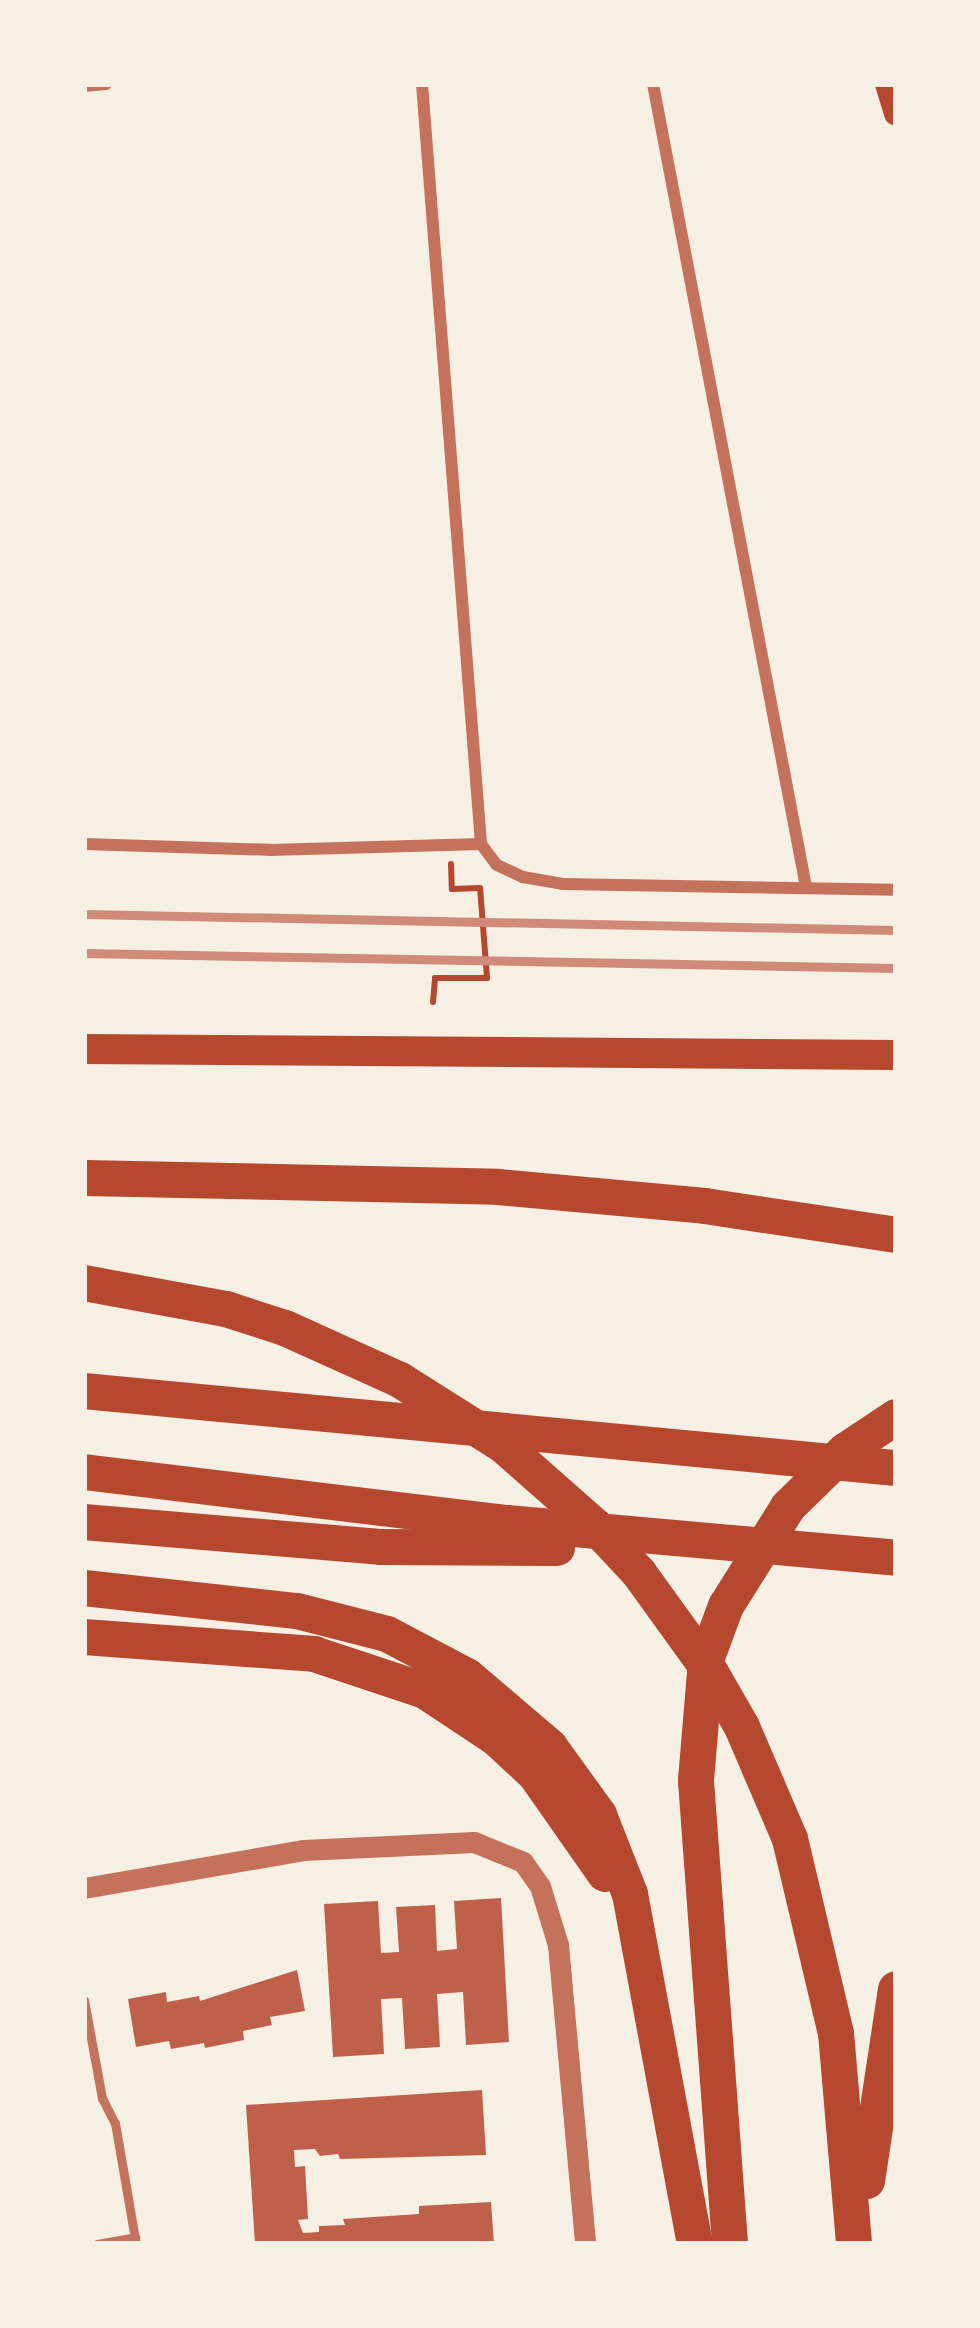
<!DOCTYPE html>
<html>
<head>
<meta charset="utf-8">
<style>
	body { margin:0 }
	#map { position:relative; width:980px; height:2328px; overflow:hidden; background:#f6efe4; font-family:Ubuntu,sans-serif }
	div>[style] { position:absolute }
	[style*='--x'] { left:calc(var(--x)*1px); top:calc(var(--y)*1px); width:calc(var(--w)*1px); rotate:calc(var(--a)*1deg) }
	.building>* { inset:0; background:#bf614a }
	.path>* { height:6px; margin:-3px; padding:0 3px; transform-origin:3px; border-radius:3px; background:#b5482f }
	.service>* { height:9px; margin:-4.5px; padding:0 4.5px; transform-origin:4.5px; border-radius:4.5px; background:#c5725c }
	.minor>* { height:12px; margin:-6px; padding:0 6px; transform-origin:6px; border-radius:6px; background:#c5725c }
	.tertiary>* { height:21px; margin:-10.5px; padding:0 10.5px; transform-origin:10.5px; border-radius:10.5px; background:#c5725c }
	.secondary>* { height:24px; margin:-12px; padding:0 12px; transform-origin:12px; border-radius:12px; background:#b5482f }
	.primary>* { height:30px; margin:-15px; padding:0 15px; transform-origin:15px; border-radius:15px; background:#b5482f }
	.motorway>* { height:36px; margin:-18px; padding:0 18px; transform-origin:18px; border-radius:18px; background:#b5482f }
	.rail>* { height:9px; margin:-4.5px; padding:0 4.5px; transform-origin:4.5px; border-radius:4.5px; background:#cf8b77 }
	span { translate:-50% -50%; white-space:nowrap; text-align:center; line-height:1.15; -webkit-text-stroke:12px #f6efe4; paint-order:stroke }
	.frame { position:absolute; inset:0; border:87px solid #f6efe4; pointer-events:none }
</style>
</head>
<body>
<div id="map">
	<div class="building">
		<div style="clip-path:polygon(501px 1898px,509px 2042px,466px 2045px,463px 1992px,437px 1994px,440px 2047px,405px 2049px,402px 1998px,381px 1999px,384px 2054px,333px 2057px,324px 1904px,378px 1901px,381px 1953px,399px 1952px,396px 1907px,435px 1905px,437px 1951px,457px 1949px,454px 1901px)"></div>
		<div style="clip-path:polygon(297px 1970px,305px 2011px,270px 2017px,272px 2025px,243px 2031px,244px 2040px,205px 2048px,204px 2043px,171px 2049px,169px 2041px,136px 2047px,128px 1999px,166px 1992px,167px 2002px,199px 1996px,200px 2001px)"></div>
		<div style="clip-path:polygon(482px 2090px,486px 2155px,340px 2159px,338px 2154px,320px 2156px,315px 2149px,294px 2150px,295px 2167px,305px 2166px,308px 2219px,298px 2220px,303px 2233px,319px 2232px,319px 2226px,345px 2225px,343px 2219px,419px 2214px,419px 2206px,491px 2202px,494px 2244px,255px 2244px,246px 2105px)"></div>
	</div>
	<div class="path">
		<div style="--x:451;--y:864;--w:25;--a:88"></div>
		<div style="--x:452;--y:889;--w:28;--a:-2"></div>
		<div style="--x:433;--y:1002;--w:24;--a:-85"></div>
		<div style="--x:435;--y:978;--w:52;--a:0"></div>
		<div style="--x:487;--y:978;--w:90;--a:-94.4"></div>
	</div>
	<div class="service">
		<div style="--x:84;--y:2000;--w:100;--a:79.6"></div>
		<div style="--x:102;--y:2098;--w:28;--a:63"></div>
		<div style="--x:115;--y:2123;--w:123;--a:80.2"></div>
		<div style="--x:97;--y:2244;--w:39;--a:-10"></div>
	</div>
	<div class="minor">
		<div style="--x:422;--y:84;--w:762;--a:85.56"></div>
		<div style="--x:653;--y:84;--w:817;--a:79.21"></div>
		<div style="--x:84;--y:86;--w:22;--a:-5"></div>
		<div style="--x:84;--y:844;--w:186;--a:1.8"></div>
		<div style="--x:270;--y:850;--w:211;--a:-1.6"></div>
		<div style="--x:481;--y:844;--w:26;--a:53"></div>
		<div style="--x:497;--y:865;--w:29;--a:25"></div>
		<div style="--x:523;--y:877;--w:40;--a:10"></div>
		<div style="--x:562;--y:884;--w:334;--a:1"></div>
	</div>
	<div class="tertiary">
		<div style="--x:84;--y:1888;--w:222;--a:-9.8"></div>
		<div style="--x:303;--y:1850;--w:171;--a:-2.7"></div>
		<div style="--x:474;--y:1842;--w:53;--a:22.2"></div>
		<div style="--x:523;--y:1862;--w:29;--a:55"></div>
		<div style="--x:540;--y:1886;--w:62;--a:73"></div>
		<div style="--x:558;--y:1945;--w:300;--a:84.8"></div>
	</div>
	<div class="secondary">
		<div style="--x:887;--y:84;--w:31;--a:73"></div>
	</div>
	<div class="primary">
		<div style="--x:84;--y:1049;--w:812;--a:0.42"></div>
	</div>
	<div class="motorway">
		<div style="--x:84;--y:1178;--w:414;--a:1.2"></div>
		<div style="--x:498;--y:1187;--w:208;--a:5.2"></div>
		<div style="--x:705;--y:1206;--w:193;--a:8.6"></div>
		<div style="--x:84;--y:1283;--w:144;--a:10.4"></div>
		<div style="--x:226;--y:1309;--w:62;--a:17.9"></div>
		<div style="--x:285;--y:1328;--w:126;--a:24.3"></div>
		<div style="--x:400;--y:1380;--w:122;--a:32.3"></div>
		<div style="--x:503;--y:1445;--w:124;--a:41.4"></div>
		<div style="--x:596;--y:1527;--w:63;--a:46.9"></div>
		<div style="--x:639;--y:1573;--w:123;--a:54.2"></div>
		<div style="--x:711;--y:1673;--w:62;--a:60.1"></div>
		<div style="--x:742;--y:1727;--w:122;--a:66.8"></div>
		<div style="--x:790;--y:1839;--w:199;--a:76.7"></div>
		<div style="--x:836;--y:2033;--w:212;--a:85.1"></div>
		<div style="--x:84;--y:1391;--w:816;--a:5.42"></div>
		<div style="--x:84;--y:1472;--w:426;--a:6.9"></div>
		<div style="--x:507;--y:1523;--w:391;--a:5.1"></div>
		<div style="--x:84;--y:1522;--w:297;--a:4.8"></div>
		<div style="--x:380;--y:1547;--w:177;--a:0.3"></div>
		<div style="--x:84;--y:1588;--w:214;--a:6.2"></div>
		<div style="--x:297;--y:1611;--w:93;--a:14.3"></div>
		<div style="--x:387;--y:1634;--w:90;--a:27.7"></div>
		<div style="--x:467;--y:1676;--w:109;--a:40.5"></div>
		<div style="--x:550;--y:1747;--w:84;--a:54.2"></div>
		<div style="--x:599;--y:1815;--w:85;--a:68.6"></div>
		<div style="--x:630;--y:1894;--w:356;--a:79.5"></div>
		<div style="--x:84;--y:1637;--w:231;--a:4.2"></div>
		<div style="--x:314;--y:1654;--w:117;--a:18.4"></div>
		<div style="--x:425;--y:1691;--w:85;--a:33.5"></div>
		<div style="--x:496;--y:1738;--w:53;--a:42.7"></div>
		<div style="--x:535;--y:1774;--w:122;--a:55"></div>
		<div style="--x:867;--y:2181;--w:194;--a:-81.4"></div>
		<div style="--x:730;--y:2244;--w:465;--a:-94.2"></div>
		<div style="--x:696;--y:1780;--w:120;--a:-85.2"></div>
		<div style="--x:706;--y:1660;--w:58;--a:-69.7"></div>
		<div style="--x:726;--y:1606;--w:117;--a:-57.9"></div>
		<div style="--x:788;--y:1507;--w:80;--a:-44.5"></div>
		<div style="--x:845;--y:1451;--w:61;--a:-33.7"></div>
	</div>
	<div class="rail">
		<div style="--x:84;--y:914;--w:812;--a:1.13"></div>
		<div style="--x:84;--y:953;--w:812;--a:1.06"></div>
	</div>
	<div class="frame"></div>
</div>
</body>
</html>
